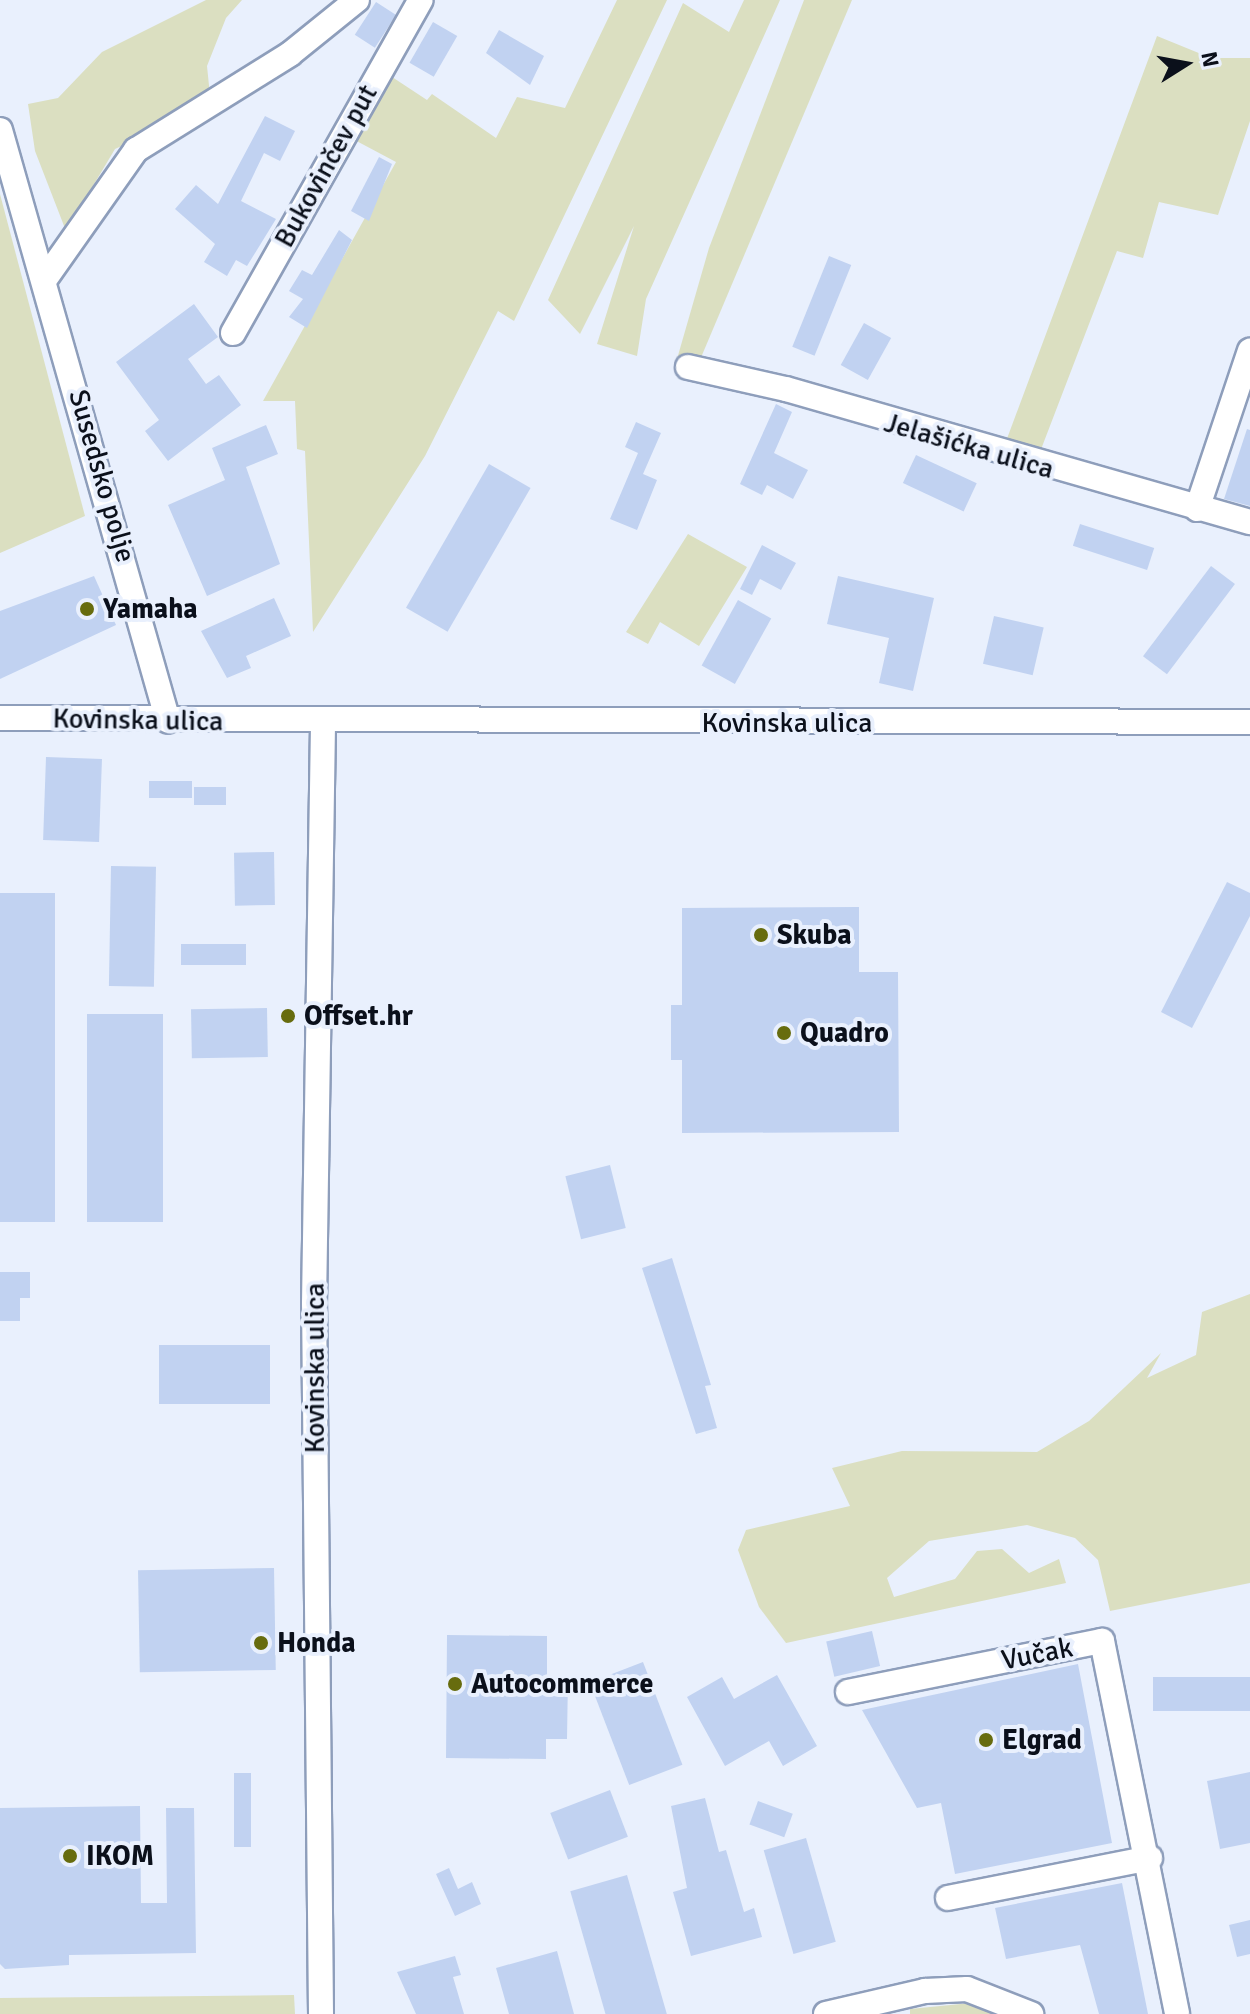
<!DOCTYPE html>
<html>
<head>
<meta charset="utf-8">
<style>
	body { margin:0 }
	#map { position:relative; width:1250px; height:2014px; overflow:hidden; background:#e9f0fd; font-family:Signika,sans-serif }
	div>[style] { position:absolute }
	[style*='--x'] { left:calc(var(--x)*1px); top:calc(var(--y)*1px); width:calc(var(--w)*1px); rotate:calc(var(--a)*1deg) }
	.green>* { inset:0; background:#dbdfc1 }
	.building>* { inset:0; background:#c1d2f1; transform-origin:0 0 }
	.roads { filter:drop-shadow(2px 0 #8e9ebb) drop-shadow(-2px 0 #8e9ebb) drop-shadow(0 2px #8e9ebb) drop-shadow(0 -2px #8e9ebb) }
	.minor>* { height:24px; margin:-12px; padding:0 12px; transform-origin:12px; border-radius:12px; background:#fff }
	.dots>* { width:22px; height:22px; translate:-50% -50%; box-sizing:border-box; border:4px solid #e9f0fd; border-radius:50% }
	span { translate:-50% -50%; white-space:nowrap; text-align:center; line-height:1.15; -webkit-text-stroke:8px #e9f0fd; paint-order:stroke }
	.street-label { font-size:28px; color:#0b101b }
	.poi-label { font-size:28px; color:#0b101b; font-weight:700 }
	.left { translate:0 -50%; text-align:left }
	.north { position:absolute; left:1146px; top:24px; width:80px; height:80px; -webkit-text-stroke:6px #e9f0fd; paint-order:stroke; rotate:79deg; font-size:22px; font-weight:700; line-height:32px; text-align:center; color:#0b101b }
	.north::after { content:''; display:block; margin:auto; width:28px; height:36px; background:#0b101b; clip-path:polygon(50% 0,100% 100%,50% 72%,0 100%) }
</style>
</head>
<body>
<div id="map">
	<div class="green">
		<div style="clip-path:polygon(206px 0,242px 0,226px 18px,207px 66px,211px 105px,115px 149px,66px 231px,35px 151px,28px 104px,58px 98px,102px 52px)"></div>
		<div style="clip-path:polygon(617px 0,667px 0,514px 321px,498px 311px,425px 456px,313px 632px,305px 451px,297px 449px,295px 401px,263px 401px,396px 162px,349px 137px,386px 73px,427px 100px,432px 94px,496px 138px,517px 97px,565px 108px)"></div>
		<div style="clip-path:polygon(744px 0,780px 0,646px 299px,637px 356px,597px 344px,634px 226px,580px 334px,548px 300px,683px 3px,729px 32px)"></div>
		<div style="clip-path:polygon(804px 0,852px 0,697px 367px,677px 359px,709px 248px)"></div>
		<div style="clip-path:polygon(1157px 36px,1211px 58px,1250px 58px,1250px 121px,1218px 215px,1159px 202px,1143px 258px,1117px 251px,1040px 452px,1005px 444px)"></div>
		<div style="clip-path:polygon(0 194px,85px 516px,0 553px)"></div>
		<div style="clip-path:polygon(688px 534px,747px 567px,699px 646px,660px 622px,648px 644px,626px 632px)"></div>
		<div style="clip-path:polygon(1250px 1294px,1250px 1583px,1110px 1611px,1098px 1560px,1075px 1538px,1027px 1525px,929px 1541px,887px 1578px,894px 1597px,955px 1579px,977px 1551px,1002px 1549px,1029px 1573px,1059px 1559px,1066px 1583px,786px 1643px,759px 1607px,738px 1550px,746px 1530px,850px 1506px,832px 1468px,902px 1451px,1037px 1452px,1089px 1421px,1161px 1353px,1147px 1378px,1196px 1355px,1202px 1312px)"></div>
		<div style="clip-path:polygon(294px 1995px,295px 2014px,0 2014px,0 1998px)"></div>
		<div style="clip-path:polygon(971px 2003px,1003px 2014px,910px 2014px,910px 2009px)"></div>
	</div>
	<div class="building">
		<div style="left:376px;top:2px;width:24px;height:39px;rotate:33deg"></div>
		<div style="left:433px;top:22px;width:28px;height:47px;rotate:30deg"></div>
		<div style="clip-path:polygon(499px 30px,544px 56px,530px 85px,486px 53px)"></div>
		<div style="clip-path:polygon(265px 116px,295px 131px,280px 161px,264px 153px,241px 201px,276px 219px,247px 266px,236px 260px,227px 276px,204px 262px,215px 244px,175px 209px,196px 185px,218px 204px)"></div>
		<div style="clip-path:polygon(379px 157px,392px 164px,369px 221px,351px 211px)"></div>
		<div style="clip-path:polygon(339px 230px,352px 240px,307px 328px,289px 317px,303px 299px,289px 291px,302px 270px,312px 275px)"></div>
		<div style="left:829px;top:256px;width:24px;height:98px;rotate:22deg"></div>
		<div style="clip-path:polygon(194px 304px,218px 337px,188px 359px,206px 384px,219px 375px,241px 405px,168px 461px,145px 431px,159px 420px,116px 362px)"></div>
		<div style="left:864px;top:323px;width:31px;height:48px;rotate:29deg"></div>
		<div style="clip-path:polygon(776px 404px,792px 412px,774px 453px,808px 470px,793px 499px,767px 485px,762px 495px,740px 484px)"></div>
		<div style="clip-path:polygon(636px 422px,661px 433px,643px 474px,657px 480px,637px 530px,610px 519px,638px 453px,625px 447px)"></div>
		<div style="clip-path:polygon(266px 425px,278px 454px,246px 467px,280px 564px,207px 596px,168px 505px,225px 480px,212px 448px)"></div>
		<div style="clip-path:polygon(1247px 429px,1250px 430px,1250px 506px,1224px 499px)"></div>
		<div style="left:916px;top:455px;width:67px;height:31px;rotate:25deg"></div>
		<div style="left:489px;top:464px;width:48px;height:166px;rotate:30deg"></div>
		<div style="left:1080px;top:524px;width:78px;height:23px;rotate:18deg"></div>
		<div style="clip-path:polygon(762px 545px,796px 563px,781px 590px,760px 579px,752px 595px,740px 589px)"></div>
		<div style="left:1211px;top:566px;width:30px;height:113px;rotate:37deg"></div>
		<div style="clip-path:polygon(94px 576px,116px 625px,0 679px,0 611px)"></div>
		<div style="clip-path:polygon(838px 576px,934px 598px,913px 691px,879px 683px,889px 638px,827px 624px)"></div>
		<div style="clip-path:polygon(274px 598px,291px 636px,246px 656px,251px 668px,227px 678px,201px 631px)"></div>
		<div style="left:738px;top:600px;width:38px;height:75px;rotate:29deg"></div>
		<div style="left:994px;top:616px;width:51px;height:49px;rotate:13deg"></div>
		<div style="left:46px;top:757px;width:56px;height:83px;rotate:2deg"></div>
		<div style="left:192px;top:781px;width:17px;height:43px;rotate:90deg"></div>
		<div style="left:194px;top:787px;width:32px;height:18px"></div>
		<div style="left:274px;top:852px;width:53px;height:40px;rotate:89deg"></div>
		<div style="left:111px;top:866px;width:45px;height:120px;rotate:1deg"></div>
		<div style="clip-path:polygon(1227px 882px,1250px 893px,1250px 916px,1192px 1028px,1161px 1012px)"></div>
		<div style="left:0;top:893px;width:55px;height:329px"></div>
		<div style="clip-path:polygon(859px 907px,859px 972px,898px 972px,899px 1132px,682px 1133px,682px 1060px,671px 1060px,671px 1005px,682px 1005px,682px 908px)"></div>
		<div style="left:246px;top:944px;width:21px;height:65px;rotate:90deg"></div>
		<div style="left:267px;top:1008px;width:49px;height:76px;rotate:89deg"></div>
		<div style="left:87px;top:1014px;width:76px;height:208px"></div>
		<div style="left:610px;top:1165px;width:65px;height:46px;rotate:76deg"></div>
		<div style="clip-path:polygon(672px 1258px,711px 1385px,705px 1386px,717px 1428px,696px 1434px,642px 1268px)"></div>
		<div style="clip-path:polygon(0 1272px,30px 1272px,30px 1298px,20px 1298px,20px 1321px,0 1321px)"></div>
		<div style="left:159px;top:1345px;width:111px;height:59px"></div>
		<div style="left:274px;top:1568px;width:102px;height:136px;rotate:89deg"></div>
		<div style="left:872px;top:1631px;width:36px;height:47px;rotate:77deg"></div>
		<div style="clip-path:polygon(447px 1635px,547px 1636px,547px 1676px,568px 1676px,567px 1739px,546px 1739px,546px 1759px,446px 1758px)"></div>
		<div style="left:643px;top:1662px;width:110px;height:57px;rotate:69deg"></div>
		<div style="clip-path:polygon(1078px 1664px,1112px 1843px,955px 1874px,941px 1803px,917px 1808px,862px 1710px)"></div>
		<div style="clip-path:polygon(777px 1675px,817px 1746px,783px 1766px,769px 1741px,725px 1766px,687px 1697px,722px 1677px,734px 1699px)"></div>
		<div style="left:1250px;top:1677px;width:34px;height:97px;rotate:90deg"></div>
		<div style="clip-path:polygon(1250px 1772px,1250px 1843px,1220px 1849px,1207px 1781px)"></div>
		<div style="left:234px;top:1773px;width:17px;height:74px"></div>
		<div style="left:610px;top:1790px;width:50px;height:64px;rotate:69deg"></div>
		<div style="clip-path:polygon(705px 1798px,719px 1852px,726px 1850px,744px 1912px,754px 1908px,762px 1937px,691px 1956px,673px 1892px,687px 1888px,671px 1806px)"></div>
		<div style="left:758px;top:1801px;width:37px;height:25px;rotate:20deg"></div>
		<div style="clip-path:polygon(140px 1806px,141px 1903px,167px 1903px,166px 1808px,194px 1808px,196px 1953px,69px 1955px,69px 1965px,5px 1969px,0 1964px,0 1808px)"></div>
		<div style="left:806px;top:1838px;width:108px;height:44px;rotate:74deg"></div>
		<div style="clip-path:polygon(449px 1868px,458px 1889px,472px 1882px,481px 1904px,455px 1916px,436px 1874px)"></div>
		<div style="left:627px;top:1875px;width:145px;height:59px;rotate:74deg"></div>
		<div style="clip-path:polygon(1122px 1883px,1148px 2014px,1099px 2014px,1080px 1945px,1006px 1959px,995px 1908px)"></div>
		<div style="clip-path:polygon(1250px 1920px,1250px 1954px,1237px 1957px,1229px 1925px)"></div>
		<div style="clip-path:polygon(557px 1951px,574px 2014px,509px 2014px,496px 1968px)"></div>
		<div style="clip-path:polygon(455px 1956px,461px 1975px,453px 1977px,464px 2014px,416px 2014px,397px 1972px)"></div>
	</div>
	<div class="roads">
		<div class="minor">
			<div style="--x:0;--y:130;--w:614;--a:74.13"></div>
			<div style="--x:45;--y:279;--w:158;--a:-54.8"></div>
			<div style="--x:136;--y:150;--w:181;--a:-31.9"></div>
			<div style="--x:290;--y:54;--w:86;--a:-38.9"></div>
			<div style="--x:233;--y:333;--w:382;--a:-60.6"></div>
			<div style="--x:688;--y:367;--w:100;--a:12.7"></div>
			<div style="--x:786;--y:389;--w:483;--a:16"></div>
			<div style="--x:1197;--y:509;--w:167;--a:-71.5"></div>
			<div style="--x:0;--y:718;--w:1250;--a:0.18"></div>
			<div style="--x:848;--y:1692;--w:259;--a:-11.4"></div>
			<div style="--x:1102;--y:1641;--w:380;--a:78.6"></div>
			<div style="--x:948;--y:1898;--w:206;--a:-11.2"></div>
			<div style="--x:321;--y:2014;--w:710;--a:-90.56"></div>
			<div style="--x:314;--y:1304;--w:582;--a:-89.11"></div>
			<div style="--x:826;--y:2014;--w:102;--a:-13.1"></div>
			<div style="--x:925;--y:1991;--w:42;--a:-2.7"></div>
			<div style="--x:967;--y:1989;--w:69;--a:21.3"></div>
		</div>
	</div>
	<div class="dots">
		<div style="left:87px;top:609px;background:#676c0e"></div>
		<div style="left:761px;top:935px;background:#676c0e"></div>
		<div style="left:288px;top:1016px;background:#676c0e"></div>
		<div style="left:784px;top:1033px;background:#676c0e"></div>
		<div style="left:261px;top:1643px;background:#676c0e"></div>
		<div style="left:455px;top:1684px;background:#676c0e"></div>
		<div style="left:986px;top:1740px;background:#676c0e"></div>
		<div style="left:70px;top:1856px;background:#676c0e"></div>
	</div>
	<div class="street-label">
		<span style="left:326px;top:166px;rotate:-61deg">Bukovinčev put</span>
		<span style="left:969px;top:446px;rotate:16deg">Jelašićka ulica</span>
		<span style="left:102px;top:476px;rotate:74deg">Susedsko polje</span>
		<span style="left:138px;top:720px;rotate:1deg">Kovinska ulica</span>
		<span style="left:787px;top:723px">Kovinska ulica</span>
		<span style="left:315px;top:1368px;rotate:-90deg">Kovinska ulica</span>
		<span style="left:1037px;top:1654px;rotate:-11deg">Vučak</span>
	</div>
	<div class="poi-label">
		<span class="left" style="left:103px;top:609px">Yamaha</span>
		<span class="left" style="left:777px;top:935px">Skuba</span>
		<span class="left" style="left:304px;top:1016px">Offset.hr</span>
		<span class="left" style="left:800px;top:1033px">Quadro</span>
		<span class="left" style="left:277px;top:1643px">Honda</span>
		<span class="left" style="left:471px;top:1684px">Autocommerce</span>
		<span class="left" style="left:1002px;top:1740px">Elgrad</span>
		<span class="left" style="left:86px;top:1856px">IKOM</span>
	</div>
	<div class="north">N</div>
</div>
</body>
</html>
